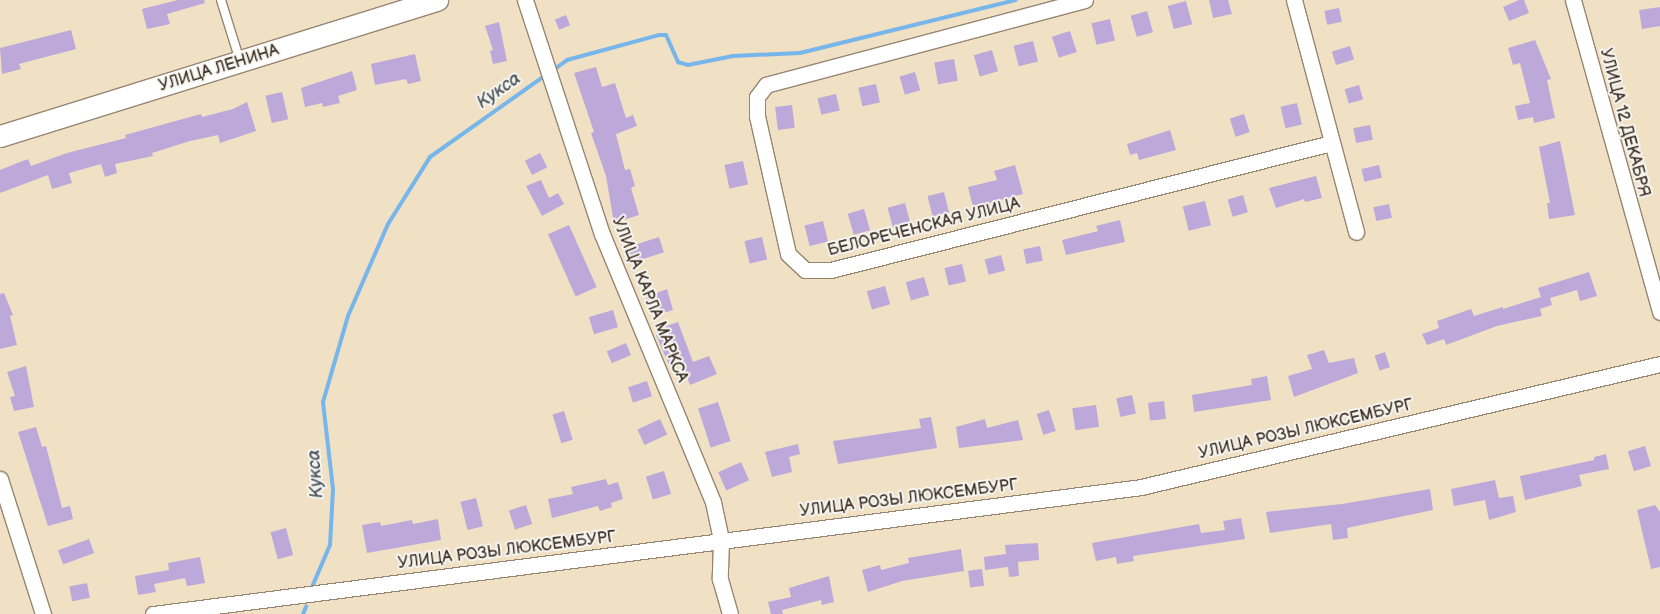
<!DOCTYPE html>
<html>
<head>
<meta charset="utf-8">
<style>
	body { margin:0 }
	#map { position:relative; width:1660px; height:614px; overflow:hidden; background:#f0e0c4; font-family:"Balsamiq Sans",sans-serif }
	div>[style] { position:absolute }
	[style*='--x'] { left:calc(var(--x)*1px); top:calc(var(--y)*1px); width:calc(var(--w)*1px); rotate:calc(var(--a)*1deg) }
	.stream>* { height:4px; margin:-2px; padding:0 2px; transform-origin:2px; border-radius:2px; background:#76b6ea }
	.building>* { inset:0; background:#bca9da; transform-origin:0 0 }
	.roads { filter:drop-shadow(1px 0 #968571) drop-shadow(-1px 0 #968571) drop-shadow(0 1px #968571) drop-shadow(0 -1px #968571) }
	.lane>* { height:8px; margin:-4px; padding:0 4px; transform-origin:4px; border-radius:4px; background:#fff }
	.street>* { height:15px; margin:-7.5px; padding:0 7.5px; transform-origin:7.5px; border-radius:7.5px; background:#fff }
	.secondary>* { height:21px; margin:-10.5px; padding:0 10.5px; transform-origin:10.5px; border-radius:10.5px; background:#fff }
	span { translate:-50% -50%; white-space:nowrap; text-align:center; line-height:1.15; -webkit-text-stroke:4px #f6f6f2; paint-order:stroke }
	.street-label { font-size:16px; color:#3b2a1e }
	.water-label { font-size:18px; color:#4d545b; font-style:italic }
</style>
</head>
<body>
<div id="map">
	<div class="stream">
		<div style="--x:552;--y:71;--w:19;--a:-36"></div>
		<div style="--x:567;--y:60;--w:95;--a:-15.2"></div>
		<div style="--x:659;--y:35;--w:7;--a:0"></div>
		<div style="--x:666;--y:35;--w:30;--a:66"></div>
		<div style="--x:678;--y:62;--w:10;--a:17"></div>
		<div style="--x:688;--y:65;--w:46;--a:-11.3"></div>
		<div style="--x:733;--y:56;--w:67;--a:-2.6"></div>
		<div style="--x:800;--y:53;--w:222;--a:-13.8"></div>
		<div style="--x:312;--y:587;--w:46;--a:-66.8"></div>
		<div style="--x:330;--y:545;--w:56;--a:-86.9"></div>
		<div style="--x:333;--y:489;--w:88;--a:-96.6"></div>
		<div style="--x:323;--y:402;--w:90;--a:-73.8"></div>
		<div style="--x:348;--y:316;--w:100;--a:-66.5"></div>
		<div style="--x:388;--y:224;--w:79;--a:-57.9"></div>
		<div style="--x:430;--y:157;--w:142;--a:-35.3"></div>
		<div style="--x:303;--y:614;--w:8;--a:-67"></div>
	</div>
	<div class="building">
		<div style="clip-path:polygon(178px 0,204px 0,205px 3px,167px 14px,170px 24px,147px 29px,142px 9px)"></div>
		<div style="clip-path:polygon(1209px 0,1228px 0,1232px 14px,1213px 18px)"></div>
		<div style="clip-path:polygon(1519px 0,1524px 0,1529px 13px,1509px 21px,1503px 7px)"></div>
		<div style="left:1186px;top:1px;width:24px;height:19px;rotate:75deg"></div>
		<div style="clip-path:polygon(1660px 7px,1660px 26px,1642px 29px,1639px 10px)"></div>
		<div style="left:1339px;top:8px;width:14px;height:15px;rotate:78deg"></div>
		<div style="left:1147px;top:11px;width:22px;height:17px;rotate:74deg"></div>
		<div style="left:566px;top:15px;width:11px;height:12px;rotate:68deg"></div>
		<div style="left:1110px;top:19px;width:22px;height:19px;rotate:77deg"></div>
		<div style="clip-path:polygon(499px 22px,507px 61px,493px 64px,490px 51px,493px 50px,485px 26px)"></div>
		<div style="clip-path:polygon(71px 30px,76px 49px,19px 64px,21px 69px,2px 74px,0 48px)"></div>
		<div style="left:1070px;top:31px;width:22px;height:19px;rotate:72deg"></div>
		<div style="clip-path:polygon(1535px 40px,1551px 79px,1547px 80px,1555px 118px,1534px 123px,1533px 117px,1518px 120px,1515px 106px,1530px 103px,1520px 63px,1513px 65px,1508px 48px)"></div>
		<div style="left:1033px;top:41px;width:21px;height:20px;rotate:76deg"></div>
		<div style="left:1350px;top:46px;width:14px;height:19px;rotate:73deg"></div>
		<div style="left:992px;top:50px;width:22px;height:19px;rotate:74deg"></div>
		<div style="clip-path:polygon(415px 54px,421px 81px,408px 84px,406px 79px,375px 85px,371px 64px)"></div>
		<div style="left:954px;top:59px;width:22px;height:20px;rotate:80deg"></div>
		<div style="clip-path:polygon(596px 67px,602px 87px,615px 83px,626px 118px,633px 115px,637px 126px,616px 134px,625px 170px,630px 169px,635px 186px,631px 188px,639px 215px,614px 223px,606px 176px,591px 133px,594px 132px,574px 73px)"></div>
		<div style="clip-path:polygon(352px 71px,357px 90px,338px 96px,340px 103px,323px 107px,322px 103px,305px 107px,301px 88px)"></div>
		<div style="left:915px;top:72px;width:19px;height:16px;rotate:74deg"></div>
		<div style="left:876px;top:84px;width:19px;height:18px;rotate:78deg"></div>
		<div style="left:1359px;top:85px;width:15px;height:15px;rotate:74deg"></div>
		<div style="left:282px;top:92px;width:28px;height:17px;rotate:77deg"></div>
		<div style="left:836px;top:94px;width:17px;height:19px;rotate:77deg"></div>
		<div style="clip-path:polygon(247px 102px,256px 131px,220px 143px,218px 135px,190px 141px,152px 153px,153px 156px,115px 164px,117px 173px,105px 177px,101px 164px,69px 173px,72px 183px,52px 189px,48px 175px,0 193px,0 170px,15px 164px,28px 159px,31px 166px,67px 153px,126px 138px,125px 135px,201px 114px,202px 117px,233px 109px)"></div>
		<div style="left:1297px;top:103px;width:22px;height:17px;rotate:77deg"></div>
		<div style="left:792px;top:105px;width:23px;height:17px;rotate:83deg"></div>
		<div style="left:1244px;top:114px;width:19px;height:15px;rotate:72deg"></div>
		<div style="left:1370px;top:125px;width:15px;height:17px;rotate:79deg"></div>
		<div style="clip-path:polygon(1170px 130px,1176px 150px,1139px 160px,1137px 153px,1130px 155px,1127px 144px)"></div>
		<div style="clip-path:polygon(1560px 141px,1575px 215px,1549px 219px,1547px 203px,1550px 203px,1539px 147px)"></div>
		<div style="left:540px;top:153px;width:16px;height:17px;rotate:63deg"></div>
		<div style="left:743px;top:161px;width:24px;height:19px;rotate:78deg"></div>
		<div style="clip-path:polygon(1015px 165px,1023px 194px,973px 207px,968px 187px,997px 180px,994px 171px)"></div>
		<div style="left:1379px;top:165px;width:13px;height:18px;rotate:77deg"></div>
		<div style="clip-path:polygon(1316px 176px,1322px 198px,1305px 202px,1304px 199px,1276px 208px,1269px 188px)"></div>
		<div style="clip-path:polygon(541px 180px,549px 198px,558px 193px,564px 204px,542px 216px,526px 186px)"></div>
		<div style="left:944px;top:192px;width:21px;height:17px;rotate:76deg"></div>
		<div style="left:1243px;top:195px;width:18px;height:16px;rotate:74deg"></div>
		<div style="left:1205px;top:201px;width:25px;height:23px;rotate:76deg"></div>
		<div style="left:905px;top:203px;width:20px;height:18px;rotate:75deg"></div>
		<div style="left:1389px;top:204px;width:14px;height:16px;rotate:78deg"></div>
		<div style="left:864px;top:209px;width:22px;height:17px;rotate:74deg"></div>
		<div style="clip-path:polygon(1120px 220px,1125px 242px,1066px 255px,1062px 240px,1098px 231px,1096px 226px)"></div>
		<div style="left:823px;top:221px;width:21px;height:19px;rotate:76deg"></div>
		<div style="left:569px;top:225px;width:68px;height:23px;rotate:66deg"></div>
		<div style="left:659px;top:237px;width:16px;height:34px;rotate:72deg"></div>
		<div style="left:762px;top:237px;width:23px;height:18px;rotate:77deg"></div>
		<div style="left:1040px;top:246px;width:15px;height:17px;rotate:79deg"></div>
		<div style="left:1001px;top:255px;width:16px;height:17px;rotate:75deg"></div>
		<div style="left:962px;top:264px;width:18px;height:18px;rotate:77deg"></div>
		<div style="clip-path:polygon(1589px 272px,1597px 296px,1580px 301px,1577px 290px,1550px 298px,1552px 305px,1540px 309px,1542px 316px,1497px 326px,1446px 345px,1444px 339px,1427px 345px,1422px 334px,1439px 328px,1437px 321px,1471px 309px,1474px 316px,1503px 307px,1503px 309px,1541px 297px,1538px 288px)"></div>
		<div style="left:924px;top:277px;width:19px;height:19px;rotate:74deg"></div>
		<div style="left:885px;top:286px;width:19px;height:19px;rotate:74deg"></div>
		<div style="clip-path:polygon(667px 289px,673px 310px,656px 315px,652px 313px,646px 297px)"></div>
		<div style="clip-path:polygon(4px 293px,13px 315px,10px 316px,17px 345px,0 349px,0 294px)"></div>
		<div style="left:613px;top:310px;width:18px;height:25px;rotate:74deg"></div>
		<div style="clip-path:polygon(678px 322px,693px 362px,709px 356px,717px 374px,690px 385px,681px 361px,669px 365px,656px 335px,663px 332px,661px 328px)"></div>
		<div style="left:626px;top:343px;width:13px;height:21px;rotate:67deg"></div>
		<div style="clip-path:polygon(1324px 350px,1329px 363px,1354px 358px,1358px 373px,1294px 397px,1288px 376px,1312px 369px,1307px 355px)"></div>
		<div style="left:1385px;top:352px;width:16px;height:11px;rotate:72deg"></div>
		<div style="clip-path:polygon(26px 366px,34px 407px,14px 411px,10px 397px,15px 396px,7px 372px)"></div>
		<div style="clip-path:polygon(1267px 376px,1271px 400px,1194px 412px,1192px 395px,1252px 385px,1251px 379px)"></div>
		<div style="left:647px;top:381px;width:16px;height:20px;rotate:72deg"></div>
		<div style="left:1132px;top:395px;width:19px;height:16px;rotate:78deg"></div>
		<div style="left:1164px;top:401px;width:18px;height:16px;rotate:84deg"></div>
		<div style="left:718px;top:402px;width:41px;height:21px;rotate:72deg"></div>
		<div style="left:1096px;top:405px;width:22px;height:24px;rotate:82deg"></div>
		<div style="left:1049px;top:410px;width:22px;height:13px;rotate:72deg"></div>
		<div style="left:564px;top:411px;width:30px;height:12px;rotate:73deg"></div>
		<div style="clip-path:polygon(931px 417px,937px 448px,838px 464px,833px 441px,921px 428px,919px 419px)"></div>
		<div style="left:660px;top:419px;width:17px;height:25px;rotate:65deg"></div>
		<div style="clip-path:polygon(985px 419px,987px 428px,1018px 420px,1023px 440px,959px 448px,956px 427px)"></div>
		<div style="clip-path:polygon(36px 427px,42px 447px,46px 446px,62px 508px,70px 506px,73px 519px,48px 526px,18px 432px)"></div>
		<div style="clip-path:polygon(798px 444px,800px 454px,789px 457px,792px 472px,772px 477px,765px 452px)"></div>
		<div style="left:1645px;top:446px;width:21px;height:18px;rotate:73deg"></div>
		<div style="clip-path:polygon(1606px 454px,1609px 469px,1579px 475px,1582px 486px,1525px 500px,1520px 476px,1594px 460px,1594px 457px)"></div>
		<div style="left:741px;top:462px;width:20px;height:25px;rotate:66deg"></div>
		<div style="left:664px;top:471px;width:24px;height:19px;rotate:73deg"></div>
		<div style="clip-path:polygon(606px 479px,608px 485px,618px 482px,623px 499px,611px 503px,612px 507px,600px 511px,598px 506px,552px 518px,548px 499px,573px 494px,571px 487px)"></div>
		<div style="clip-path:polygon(1495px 480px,1499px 498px,1513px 496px,1516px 512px,1489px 520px,1485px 500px,1454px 506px,1451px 489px)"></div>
		<div style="clip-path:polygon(1430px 489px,1433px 510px,1347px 528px,1348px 538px,1333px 540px,1331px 524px,1270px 533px,1266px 512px,1342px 504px)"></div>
		<div style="left:476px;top:498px;width:29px;height:16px;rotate:76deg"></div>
		<div style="left:526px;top:505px;width:20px;height:18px;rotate:72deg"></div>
		<div style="clip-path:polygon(1655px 505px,1660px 512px,1660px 567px,1651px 569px,1637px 510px)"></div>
		<div style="clip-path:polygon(1241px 518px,1245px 539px,1133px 556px,1134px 561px,1117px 564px,1116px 557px,1096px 561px,1092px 543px,1199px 524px,1201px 533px,1225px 530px,1223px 521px)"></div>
		<div style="clip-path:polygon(438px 519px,441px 540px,367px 553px,362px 525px,380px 522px,381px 526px,412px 520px,413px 524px)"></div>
		<div style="left:286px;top:528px;width:28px;height:16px;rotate:75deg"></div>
		<div style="left:89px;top:539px;width:15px;height:33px;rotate:70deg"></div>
		<div style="clip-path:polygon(1038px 543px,1039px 560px,1018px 562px,1019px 576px,1009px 577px,1008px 567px,985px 570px,984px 557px,1006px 554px,1005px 545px)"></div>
		<div style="clip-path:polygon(961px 549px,964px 571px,902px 581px,868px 592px,862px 570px,880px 565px,881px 570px,909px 563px,908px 558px)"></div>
		<div style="clip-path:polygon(200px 557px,205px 583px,187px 586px,185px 578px,154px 584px,156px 592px,138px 595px,135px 576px,169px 570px,168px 563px)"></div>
		<div style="left:982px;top:569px;width:17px;height:14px;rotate:83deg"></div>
		<div style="clip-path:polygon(829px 576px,834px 602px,822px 605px,821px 600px,782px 610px,783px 614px,771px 614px,768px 602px,791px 597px,789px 588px)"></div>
		<div style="left:87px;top:583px;width:15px;height:18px;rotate:79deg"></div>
	</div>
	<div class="roads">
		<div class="lane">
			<div style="--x:221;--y:0;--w:64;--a:72.7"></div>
		</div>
		<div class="street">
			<div style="--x:525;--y:0;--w:246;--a:71.8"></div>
			<div style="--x:602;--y:234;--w:290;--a:67.5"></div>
			<div style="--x:713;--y:502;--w:40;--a:78"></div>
			<div style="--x:721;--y:541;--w:38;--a:92"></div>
			<div style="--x:720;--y:579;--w:36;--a:74"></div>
			<div style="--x:1085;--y:0;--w:330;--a:165.1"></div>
			<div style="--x:766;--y:85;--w:15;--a:127"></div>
			<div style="--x:757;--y:97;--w:19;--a:90"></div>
			<div style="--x:757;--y:116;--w:141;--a:77.3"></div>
			<div style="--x:788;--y:254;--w:23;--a:43"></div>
			<div style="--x:805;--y:270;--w:26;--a:0"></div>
			<div style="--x:831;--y:270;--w:516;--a:-14.25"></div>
			<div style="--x:1294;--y:0;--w:240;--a:75"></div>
			<div style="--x:1573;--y:0;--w:324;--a:74.4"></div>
			<div style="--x:0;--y:479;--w:142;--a:72.3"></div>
			<div style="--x:153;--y:614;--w:996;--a:-7.32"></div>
			<div style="--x:1141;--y:487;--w:533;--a:-13.33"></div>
		</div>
		<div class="secondary">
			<div style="--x:0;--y:136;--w:458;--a:-17.3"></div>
		</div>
	</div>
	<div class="street-label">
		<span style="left:219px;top:69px;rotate:-17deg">УЛИЦА ЛЕНИНА</span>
		<span style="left:1624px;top:123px;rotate:75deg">УЛИЦА 12 ДЕКАБРЯ</span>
		<span style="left:924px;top:228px;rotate:-14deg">БЕЛОРЕЧЕНСКАЯ УЛИЦА</span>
		<span style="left:649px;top:300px;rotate:68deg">УЛИЦА КАРЛА МАРКСА</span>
		<span style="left:1306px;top:430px;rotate:-13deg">УЛИЦА РОЗЫ ЛЮКСЕМБУРГ</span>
		<span style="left:909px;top:499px;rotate:-7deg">УЛИЦА РОЗЫ ЛЮКСЕМБУРГ</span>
		<span style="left:507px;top:551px;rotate:-7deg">УЛИЦА РОЗЫ ЛЮКСЕМБУРГ</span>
	</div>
	<div class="water-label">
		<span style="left:499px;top:91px;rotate:-35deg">Кукса</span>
		<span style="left:316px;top:474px;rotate:-94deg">Кукса</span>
	</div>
</div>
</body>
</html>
